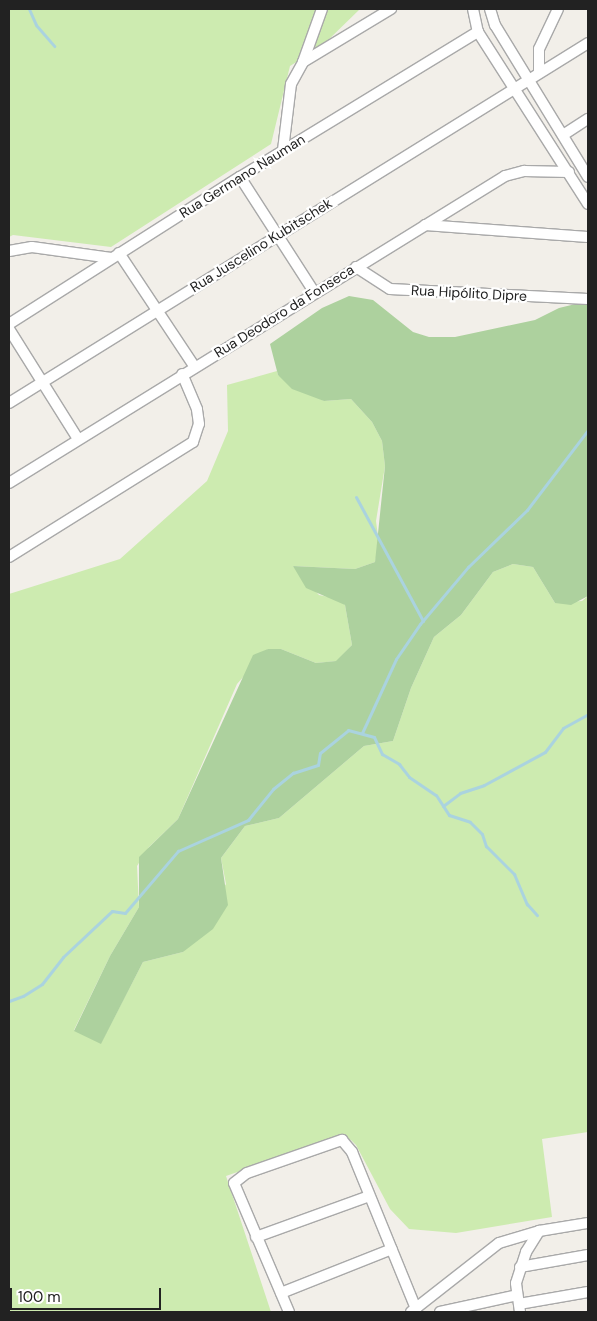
<!DOCTYPE html>
<html>
<head>
<meta charset="utf-8">
<style>
	body { margin:0 }
	#map { position:relative; width:597px; height:1321px; overflow:hidden; background:#f2efe9; font-family:"DM Sans",sans-serif }
	div>[style] { position:absolute }
	[style*='--x'] { left:calc(var(--x)*1px); top:calc(var(--y)*1px); width:calc(var(--w)*1px); rotate:calc(var(--a)*1deg) }
	.grass>* { inset:0; background:#cdebb0 }
	.forest>* { inset:0; background:#add19e }
	.stream>* { height:3px; margin:-1.5px; padding:0 1.5px; transform-origin:1.5px; border-radius:1.5px; background:#aad3df }
	.roads { filter:drop-shadow(1px 0 #a9a9a9) drop-shadow(-1px 0 #a9a9a9) drop-shadow(0 1px #a9a9a9) drop-shadow(0 -1px #a9a9a9) }
	.street>* { height:10px; margin:-5px; padding:0 5px; transform-origin:5px; border-radius:5px; background:#fff }
	span { translate:-50% -50%; white-space:nowrap; text-align:center; line-height:1.15; -webkit-text-stroke:4.5px #fff; paint-order:stroke }
	.street-label { font-size:14px; color:#222 }
	.frame { position:absolute; inset:0; border:10px solid #222; pointer-events:none }
	.scale { position:absolute; left:10px; top:1288px; width:151px; height:22px; box-sizing:border-box; border:2px solid #222; border-top:0; padding-left:6px; font-size:15px; line-height:18px; white-space:nowrap; color:#222; -webkit-text-stroke:4px #fff; paint-order:stroke }
</style>
</head>
<body>
<div id="map">
	<div class="grass">
		<div style="clip-path:polygon(9px 9px,360px 9px,322px 46px,290px 66px,271px 144px,111px 247px,13px 235px,9px 237px)"></div>
		<div style="clip-path:polygon(277px 371px,278px 375px,324px 401px,351px 399px,372px 422px,382px 441px,385px 466px,376px 521px,379px 544px,375px 562px,355px 569px,293px 566px,319px 595px,338px 599px,345px 605px,352px 645px,337px 661px,316px 663px,281px 649px,268px 649px,237px 684px,178px 819px,149px 847px,137px 866px,139px 907px,110px 956px,74px 1030px,101px 1043px,143px 962px,183px 952px,226px 884px,221px 858px,245px 826px,279px 818px,364px 746px,393px 741px,411px 688px,434px 637px,461px 615px,493px 572px,513px 564px,533px 567px,555px 603px,582px 601px,588px 596px,588px 1132px,542px 1139px,552px 1217px,456px 1233px,409px 1229px,390px 1209px,356px 1145px,351px 1140px,337px 1137px,226px 1176px,271px 1312px,9px 1312px,9px 594px,120px 559px,207px 481px,228px 431px,227px 385px)"></div>
	</div>
	<div class="forest">
		<div style="clip-path:polygon(349px 296px,373px 300px,413px 332px,429px 337px,455px 337px,535px 320px,559px 308px,588px 301px,588px 596px,571px 605px,555px 603px,533px 567px,513px 564px,493px 572px,461px 615px,434px 637px,411px 688px,393px 741px,364px 746px,279px 818px,245px 826px,221px 858px,228px 905px,213px 929px,183px 952px,143px 962px,101px 1044px,74px 1031px,110px 956px,139px 907px,139px 857px,178px 819px,253px 655px,268px 649px,281px 649px,316px 663px,336px 661px,352px 645px,345px 605px,306px 588px,293px 566px,355px 569px,375px 562px,385px 466px,382px 441px,372px 422px,351px 399px,324px 401px,292px 389px,278px 375px,270px 344px,322px 308px)"></div>
	</div>
	<div class="stream">
		<div style="--x:29;--y:9;--w:17;--a:66"></div>
		<div style="--x:36;--y:25;--w:28;--a:49"></div>
		<div style="--x:356;--y:497;--w:141;--a:61.6"></div>
		<div style="--x:362;--y:733;--w:81;--a:-65.3"></div>
		<div style="--x:396;--y:659;--w:42;--a:-55.6"></div>
		<div style="--x:420;--y:624;--w:75;--a:-49.9"></div>
		<div style="--x:468;--y:567;--w:82;--a:-44"></div>
		<div style="--x:527;--y:510;--w:101;--a:-52.7"></div>
		<div style="--x:443;--y:806;--w:21;--a:-37"></div>
		<div style="--x:460;--y:793;--w:25;--a:-18"></div>
		<div style="--x:484;--y:785;--w:69;--a:-28.4"></div>
		<div style="--x:545;--y:752;--w:30;--a:-53"></div>
		<div style="--x:563;--y:728;--w:29;--a:-29"></div>
		<div style="--x:9;--y:1001;--w:15;--a:-20"></div>
		<div style="--x:23;--y:996;--w:22;--a:-32"></div>
		<div style="--x:42;--y:984;--w:34;--a:-52"></div>
		<div style="--x:63;--y:957;--w:67;--a:-43.2"></div>
		<div style="--x:112;--y:911;--w:13;--a:9"></div>
		<div style="--x:125;--y:913;--w:82;--a:-49.5"></div>
		<div style="--x:178;--y:851;--w:77;--a:-23.9"></div>
		<div style="--x:248;--y:820;--w:40;--a:-51"></div>
		<div style="--x:273;--y:789;--w:26;--a:-39"></div>
		<div style="--x:293;--y:773;--w:26;--a:-18"></div>
		<div style="--x:318;--y:765;--w:12;--a:-81"></div>
		<div style="--x:320;--y:753;--w:36;--a:-39"></div>
		<div style="--x:348;--y:730;--w:27;--a:15"></div>
		<div style="--x:374;--y:737;--w:19;--a:65"></div>
		<div style="--x:382;--y:754;--w:20;--a:30"></div>
		<div style="--x:399;--y:764;--w:16;--a:52"></div>
		<div style="--x:409;--y:777;--w:32;--a:34"></div>
		<div style="--x:436;--y:795;--w:24;--a:57"></div>
		<div style="--x:449;--y:815;--w:22;--a:18"></div>
		<div style="--x:470;--y:822;--w:17;--a:45"></div>
		<div style="--x:482;--y:834;--w:13;--a:72"></div>
		<div style="--x:486;--y:846;--w:40;--a:45"></div>
		<div style="--x:514;--y:874;--w:33;--a:67"></div>
		<div style="--x:527;--y:904;--w:15;--a:48"></div>
	</div>
	<div class="roads">
		<div class="street">
			<div style="--x:473;--y:9;--w:24;--a:78"></div>
			<div style="--x:478;--y:32;--w:204;--a:57.4"></div>
			<div style="--x:490;--y:9;--w:17;--a:73"></div>
			<div style="--x:495;--y:25;--w:178;--a:58.5"></div>
			<div style="--x:303;--y:62;--w:56;--a:-70.3"></div>
			<div style="--x:539;--y:73;--w:24;--a:-90"></div>
			<div style="--x:539;--y:49;--w:44;--a:-64.6"></div>
			<div style="--x:563;--y:135;--w:30;--a:-33"></div>
			<div style="--x:283;--y:150;--w:66;--a:-83.1"></div>
			<div style="--x:291;--y:84;--w:25;--a:-61"></div>
			<div style="--x:303;--y:62;--w:103;--a:-31.1"></div>
			<div style="--x:240;--y:177;--w:137;--a:57.2"></div>
			<div style="--x:425;--y:225;--w:163;--a:4.2"></div>
			<div style="--x:9;--y:251;--w:23;--a:-10"></div>
			<div style="--x:32;--y:247;--w:80;--a:7.9"></div>
			<div style="--x:119;--y:253;--w:136;--a:56.4"></div>
			<div style="--x:356;--y:267;--w:40;--a:32.9"></div>
			<div style="--x:390;--y:289;--w:198;--a:2.9"></div>
			<div style="--x:9;--y:324;--w:274;--a:-32.5"></div>
			<div style="--x:240;--y:177;--w:279;--a:-31.4"></div>
			<div style="--x:9;--y:329;--w:130;--a:57.9"></div>
			<div style="--x:9;--y:403;--w:682;--a:-31.87"></div>
			<div style="--x:9;--y:483;--w:583;--a:-31.76"></div>
			<div style="--x:505;--y:176;--w:20;--a:-15"></div>
			<div style="--x:524;--y:171;--w:45;--a:1.3"></div>
			<div style="--x:9;--y:557;--w:217;--a:-32"></div>
			<div style="--x:193;--y:442;--w:19;--a:-72"></div>
			<div style="--x:199;--y:424;--w:15;--a:-98"></div>
			<div style="--x:197;--y:409;--w:38;--a:-113"></div>
			<div style="--x:256;--y:1237;--w:120;--a:-19.9"></div>
			<div style="--x:520;--y:1267;--w:69;--a:-10"></div>
			<div style="--x:281;--y:1293;--w:119;--a:-21.6"></div>
			<div style="--x:519;--y:1304;--w:70;--a:-9.9"></div>
			<div style="--x:289;--y:1312;--w:140;--a:-113.1"></div>
			<div style="--x:234;--y:1183;--w:16;--a:-38"></div>
			<div style="--x:247;--y:1173;--w:101;--a:-19.2"></div>
			<div style="--x:342;--y:1140;--w:16;--a:50"></div>
			<div style="--x:352;--y:1152;--w:170;--a:67.8"></div>
			<div style="--x:411;--y:1312;--w:112;--a:-38.1"></div>
			<div style="--x:499;--y:1243;--w:42;--a:-16.7"></div>
			<div style="--x:539;--y:1231;--w:50;--a:-9.3"></div>
			<div style="--x:440;--y:1312;--w:79;--a:-12.4"></div>
			<div style="--x:520;--y:1312;--w:29;--a:-98"></div>
			<div style="--x:516;--y:1283;--w:33;--a:-72"></div>
			<div style="--x:526;--y:1252;--w:25;--a:-58"></div>
		</div>
	</div>
	<div class="street-label">
		<span style="left:242px;top:176px;rotate:-32deg">Rua Germano Nauman</span>
		<span style="left:261px;top:245px;rotate:-32deg">Rua Juscelino Kubitschek</span>
		<span style="left:469px;top:293px;rotate:3deg">Rua Hipólito Dipre</span>
		<span style="left:284px;top:311px;rotate:-32deg">Rua Deodoro da Fonseca</span>
	</div>
	<div class="frame"></div>
	<div class="scale">100 m</div>
</div>
</body>
</html>
